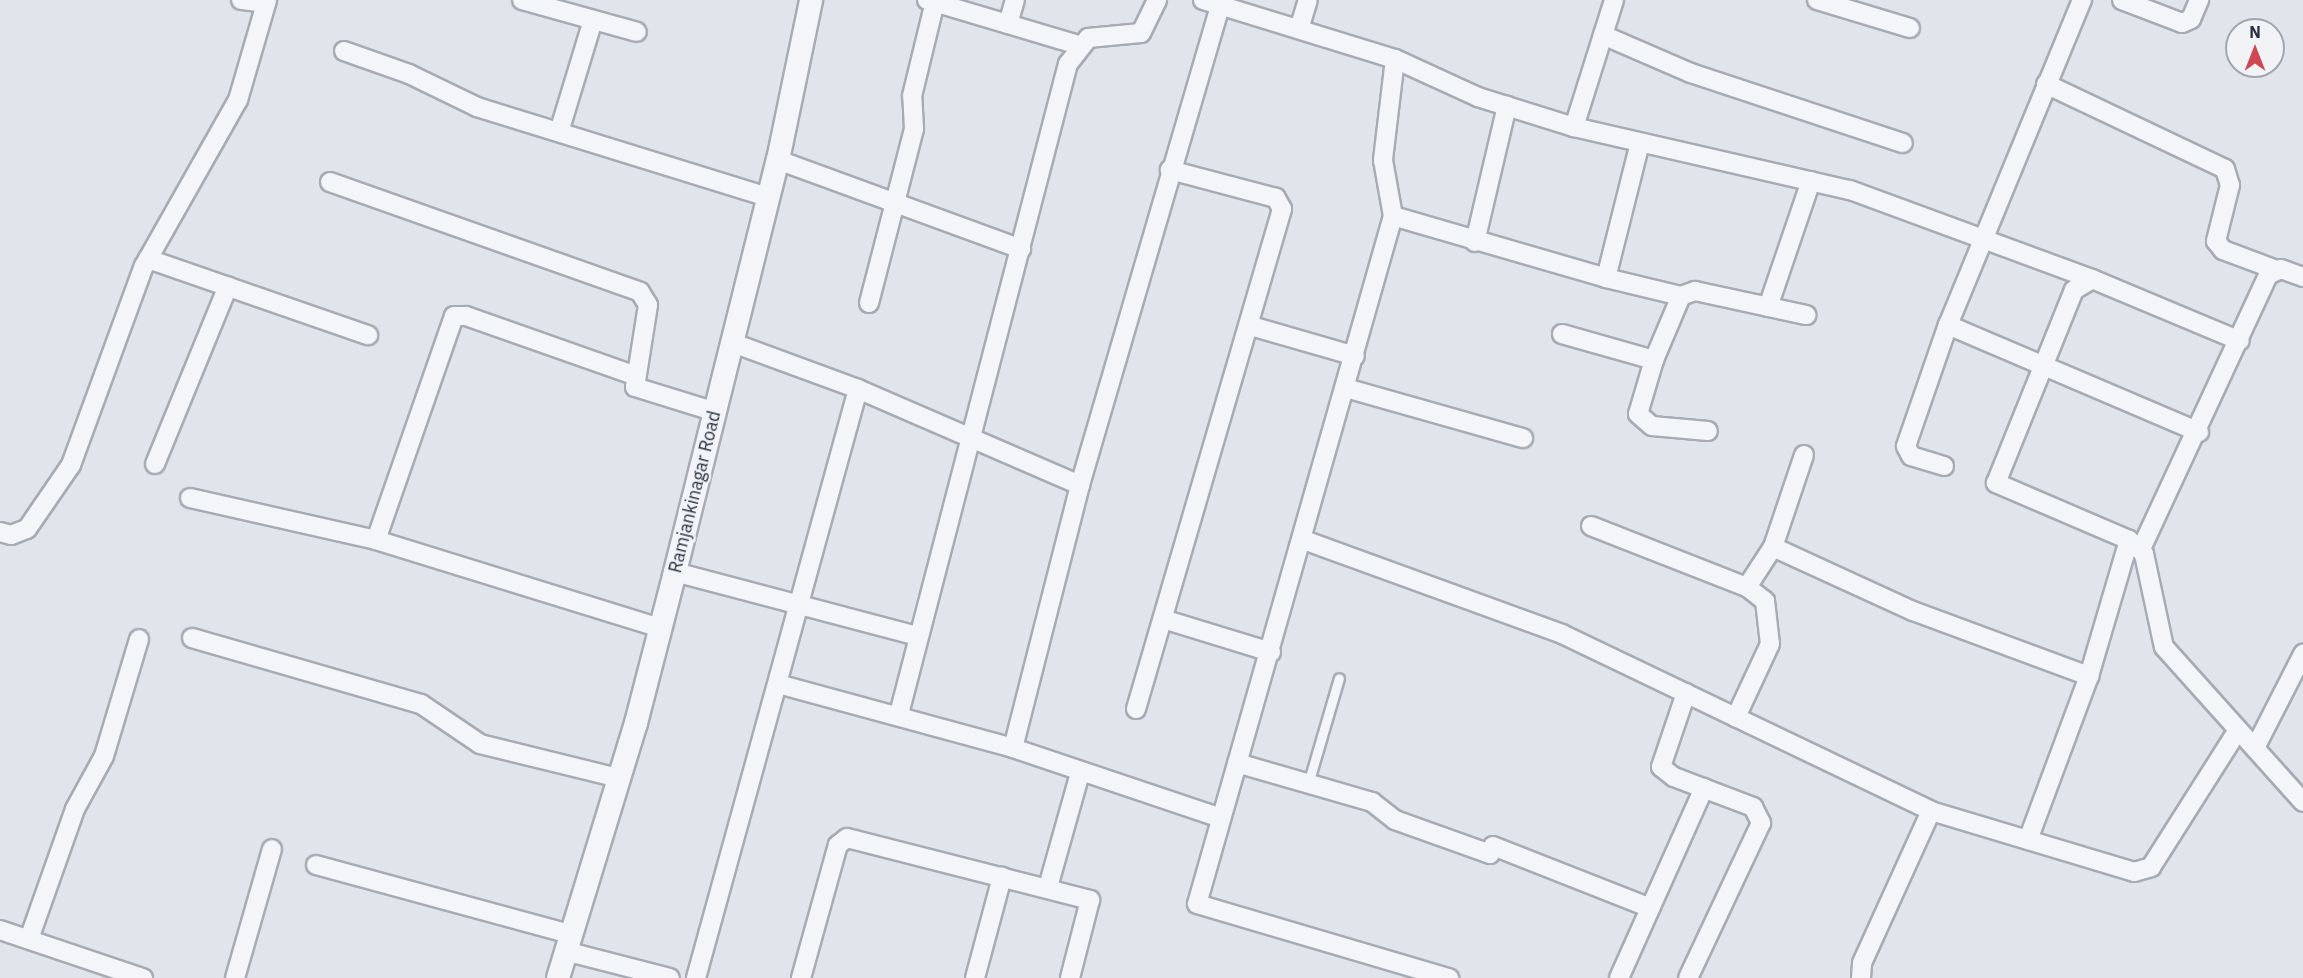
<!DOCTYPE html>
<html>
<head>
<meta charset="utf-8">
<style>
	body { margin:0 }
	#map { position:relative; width:2303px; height:978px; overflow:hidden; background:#e1e4ea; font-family:"IBM Plex Sans",sans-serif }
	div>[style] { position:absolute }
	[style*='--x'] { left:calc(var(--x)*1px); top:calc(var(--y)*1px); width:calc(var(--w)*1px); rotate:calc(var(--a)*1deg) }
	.roads { filter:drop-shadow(2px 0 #a6abb4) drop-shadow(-2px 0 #a6abb4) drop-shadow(0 2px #a6abb4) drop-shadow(0 -2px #a6abb4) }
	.service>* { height:9px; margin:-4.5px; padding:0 4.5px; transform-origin:4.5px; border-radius:4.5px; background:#f4f5f8 }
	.minor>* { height:18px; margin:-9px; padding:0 9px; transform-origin:9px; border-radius:9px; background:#f4f5f8 }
	.tertiary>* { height:22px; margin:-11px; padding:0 11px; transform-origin:11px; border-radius:11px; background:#f4f5f8 }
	span { translate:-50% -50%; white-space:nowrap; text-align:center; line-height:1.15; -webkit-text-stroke:5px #f1f3f7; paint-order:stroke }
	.street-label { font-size:18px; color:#2a3142 }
	.north { position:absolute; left:2225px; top:18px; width:60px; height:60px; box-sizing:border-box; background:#f1f3f7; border:2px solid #a1a5af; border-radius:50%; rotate:0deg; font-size:16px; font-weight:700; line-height:24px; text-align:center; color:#2a3142 }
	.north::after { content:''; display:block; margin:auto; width:21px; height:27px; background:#ce4753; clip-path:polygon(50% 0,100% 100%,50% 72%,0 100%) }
</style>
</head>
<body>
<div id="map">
	<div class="roads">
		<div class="service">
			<div style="--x:1308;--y:784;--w:110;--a:-73.7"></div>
		</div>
		<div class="minor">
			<div style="--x:241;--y:0;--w:25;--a:7"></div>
			<div style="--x:522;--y:0;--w:119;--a:15.5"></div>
			<div style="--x:927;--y:0;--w:161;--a:16.6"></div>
			<div style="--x:1203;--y:0;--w:201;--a:17.1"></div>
			<div style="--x:1395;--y:59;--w:102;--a:96.8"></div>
			<div style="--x:1383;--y:160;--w:57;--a:79.9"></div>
			<div style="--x:1393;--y:216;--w:715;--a:105.9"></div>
			<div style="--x:1197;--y:904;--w:263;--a:16.4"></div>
			<div style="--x:1817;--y:0;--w:97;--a:16.8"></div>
			<div style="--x:2122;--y:0;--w:64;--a:21"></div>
			<div style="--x:2182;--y:23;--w:10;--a:-24"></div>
			<div style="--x:2191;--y:19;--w:21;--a:-67"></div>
			<div style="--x:1008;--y:24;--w:25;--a:-74"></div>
			<div style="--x:1299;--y:29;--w:30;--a:-73"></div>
			<div style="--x:1603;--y:35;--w:96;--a:23.4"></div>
			<div style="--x:1691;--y:73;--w:223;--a:18.3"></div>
			<div style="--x:344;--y:51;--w:69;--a:19.5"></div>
			<div style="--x:409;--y:74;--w:76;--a:25.9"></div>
			<div style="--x:477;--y:107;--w:305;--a:17.2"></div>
			<div style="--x:1395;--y:59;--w:91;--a:24.6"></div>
			<div style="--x:1478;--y:97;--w:101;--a:17.4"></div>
			<div style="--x:1574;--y:127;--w:283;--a:12.9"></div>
			<div style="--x:1850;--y:190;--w:258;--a:20.2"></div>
			<div style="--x:2046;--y:84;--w:198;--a:25.4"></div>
			<div style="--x:2225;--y:169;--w:17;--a:73"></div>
			<div style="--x:2230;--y:185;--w:58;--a:104"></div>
			<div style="--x:2216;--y:241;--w:11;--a:52"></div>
			<div style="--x:2223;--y:250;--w:54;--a:20.4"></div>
			<div style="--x:1574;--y:127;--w:133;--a:-72.5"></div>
			<div style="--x:559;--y:132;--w:117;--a:-73.1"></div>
			<div style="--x:778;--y:160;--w:259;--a:20.1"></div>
			<div style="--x:330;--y:182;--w:329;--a:19.5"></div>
			<div style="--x:640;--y:292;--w:15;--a:58"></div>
			<div style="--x:648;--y:305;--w:83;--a:99"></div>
			<div style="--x:635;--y:387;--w:85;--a:17.2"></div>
			<div style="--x:1393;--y:216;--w:222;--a:16.2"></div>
			<div style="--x:1606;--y:278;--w:77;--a:13.5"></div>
			<div style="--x:1681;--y:296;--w:15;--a:-20"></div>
			<div style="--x:1695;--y:291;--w:114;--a:12.2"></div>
			<div style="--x:1475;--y:242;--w:140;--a:-76.8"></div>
			<div style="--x:148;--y:259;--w:233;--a:19.1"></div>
			<div style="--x:1606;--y:278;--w:139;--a:-75.9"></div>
			<div style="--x:1681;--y:296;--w:69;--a:112.9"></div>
			<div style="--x:1654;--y:360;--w:56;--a:106.5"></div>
			<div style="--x:1638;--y:414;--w:18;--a:41"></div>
			<div style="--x:1652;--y:426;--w:56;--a:5.1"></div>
			<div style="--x:869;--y:303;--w:180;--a:-75.5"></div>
			<div style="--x:914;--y:129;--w:33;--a:-93"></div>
			<div style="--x:912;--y:96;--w:97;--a:-76.3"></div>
			<div style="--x:1768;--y:307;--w:133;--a:-71.2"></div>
			<div style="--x:1948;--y:325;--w:273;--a:23.1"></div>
			<div style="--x:1251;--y:326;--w:108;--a:16.1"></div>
			<div style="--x:1562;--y:334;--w:96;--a:15.8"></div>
			<div style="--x:733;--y:343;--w:133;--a:20.2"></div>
			<div style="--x:858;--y:389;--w:242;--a:23.4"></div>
			<div style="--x:1346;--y:388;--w:184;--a:15.8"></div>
			<div style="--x:1804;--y:455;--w:97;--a:108.6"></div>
			<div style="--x:1773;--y:547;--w:154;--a:24.6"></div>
			<div style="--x:1913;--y:611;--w:188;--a:20.3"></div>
			<div style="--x:2089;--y:676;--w:142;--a:-73.6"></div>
			<div style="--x:2129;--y:540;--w:145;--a:-156.8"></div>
			<div style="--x:1996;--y:483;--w:208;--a:-68"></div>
			<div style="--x:2074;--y:290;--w:21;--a:-31"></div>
			<div style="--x:2092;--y:279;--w:160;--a:22.7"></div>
			<div style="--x:155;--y:464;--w:192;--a:-67.7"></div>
			<div style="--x:1944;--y:466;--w:34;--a:-163"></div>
			<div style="--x:1911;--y:456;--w:11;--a:-117"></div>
			<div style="--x:1906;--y:446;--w:128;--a:-70.9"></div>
			<div style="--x:1948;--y:325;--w:352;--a:-67.6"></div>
			<div style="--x:190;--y:498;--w:191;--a:12.7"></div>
			<div style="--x:376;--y:540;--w:297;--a:17.2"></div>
			<div style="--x:1591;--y:526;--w:168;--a:21.4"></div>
			<div style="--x:1747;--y:587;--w:23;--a:38"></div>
			<div style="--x:1765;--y:601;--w:43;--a:83.4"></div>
			<div style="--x:1770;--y:644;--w:81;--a:115"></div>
			<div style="--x:0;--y:532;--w:11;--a:15"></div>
			<div style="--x:11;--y:535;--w:17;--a:-21"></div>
			<div style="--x:27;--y:529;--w:78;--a:-55.5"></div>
			<div style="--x:71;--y:465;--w:212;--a:-69.9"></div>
			<div style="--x:144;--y:266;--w:191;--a:-60.5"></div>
			<div style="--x:238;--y:100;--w:104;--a:-73.8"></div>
			<div style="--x:376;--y:540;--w:237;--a:-70.8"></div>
			<div style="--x:454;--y:316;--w:12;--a:0"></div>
			<div style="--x:466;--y:316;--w:178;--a:19.4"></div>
			<div style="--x:1304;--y:540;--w:275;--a:20"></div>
			<div style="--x:1562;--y:634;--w:409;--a:25.6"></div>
			<div style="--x:1931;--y:811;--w:212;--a:16.7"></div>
			<div style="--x:2134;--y:872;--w:18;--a:-16"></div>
			<div style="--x:2151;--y:867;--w:162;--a:-57.6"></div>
			<div style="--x:2133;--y:543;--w:16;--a:45"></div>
			<div style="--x:2144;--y:554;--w:95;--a:77.9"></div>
			<div style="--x:2164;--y:647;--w:208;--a:48.1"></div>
			<div style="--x:2141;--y:549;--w:302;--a:-65.1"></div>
			<div style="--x:2268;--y:275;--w:14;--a:-25"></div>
			<div style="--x:2281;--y:269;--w:23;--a:20"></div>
			<div style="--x:675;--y:572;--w:251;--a:14.8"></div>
			<div style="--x:1747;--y:587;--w:48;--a:-57"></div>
			<div style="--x:1163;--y:619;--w:113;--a:17"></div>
			<div style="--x:192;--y:638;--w:238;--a:16.1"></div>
			<div style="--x:421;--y:704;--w:71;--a:34.1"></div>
			<div style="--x:480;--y:744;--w:142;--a:13.8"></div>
			<div style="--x:778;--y:684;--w:244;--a:15.2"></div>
			<div style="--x:1013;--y:748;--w:219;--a:18.6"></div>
			<div style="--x:1686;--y:693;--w:78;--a:108.7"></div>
			<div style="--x:1661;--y:767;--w:16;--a:38"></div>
			<div style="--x:1674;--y:777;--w:85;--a:20.8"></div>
			<div style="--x:1753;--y:807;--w:18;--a:63"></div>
			<div style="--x:1761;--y:823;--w:171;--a:115.2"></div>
			<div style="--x:1136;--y:709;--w:521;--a:-73.72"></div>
			<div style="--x:1282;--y:209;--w:13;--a:-119"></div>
			<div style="--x:1276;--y:198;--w:110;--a:-165.2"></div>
			<div style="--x:899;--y:714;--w:672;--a:-75.43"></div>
			<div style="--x:1068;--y:64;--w:33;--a:-52"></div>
			<div style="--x:1088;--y:38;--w:53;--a:-5.4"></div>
			<div style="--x:1141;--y:33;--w:37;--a:-64"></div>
			<div style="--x:1013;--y:748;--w:271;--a:-75.7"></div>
			<div style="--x:1080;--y:485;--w:500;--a:-73.7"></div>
			<div style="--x:2255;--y:748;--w:106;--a:-62.9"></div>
			<div style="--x:1237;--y:763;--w:141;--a:16.1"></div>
			<div style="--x:1372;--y:802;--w:29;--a:38"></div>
			<div style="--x:1395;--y:820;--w:101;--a:19.7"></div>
			<div style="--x:2028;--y:840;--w:175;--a:-69.6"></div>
			<div style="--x:1493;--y:846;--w:169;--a:21.5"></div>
			<div style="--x:316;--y:865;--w:263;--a:15.2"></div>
			<div style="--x:1048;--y:887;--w:118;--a:-74.3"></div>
			<div style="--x:0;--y:930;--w:151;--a:18.6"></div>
			<div style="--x:29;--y:939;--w:138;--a:-70.5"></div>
			<div style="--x:75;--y:809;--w:60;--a:-61.3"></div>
			<div style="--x:104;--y:756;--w:122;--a:-73.3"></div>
			<div style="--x:565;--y:951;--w:108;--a:14.4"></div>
			<div style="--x:235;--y:978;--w:134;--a:-74"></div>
			<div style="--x:696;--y:978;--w:611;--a:-74.62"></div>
			<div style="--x:801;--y:978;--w:138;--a:-74.5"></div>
			<div style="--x:838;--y:845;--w:11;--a:-38"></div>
			<div style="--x:847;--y:838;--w:251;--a:14.3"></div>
			<div style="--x:1090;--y:900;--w:81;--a:104.4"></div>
			<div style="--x:975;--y:978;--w:105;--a:-75"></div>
			<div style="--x:1619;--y:978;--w:208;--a:-65.9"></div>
			<div style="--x:1861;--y:978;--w:15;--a:-86"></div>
			<div style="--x:1862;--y:963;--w:167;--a:-65.6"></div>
		</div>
		<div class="tertiary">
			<div style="--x:558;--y:978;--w:267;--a:-73"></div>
			<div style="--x:636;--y:723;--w:156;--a:-75.5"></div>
			<div style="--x:675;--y:572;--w:425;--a:-76"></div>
			<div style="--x:778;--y:160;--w:163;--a:-78.3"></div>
		</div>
	</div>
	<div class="street-label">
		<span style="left:695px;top:492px;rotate:-76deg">Ramjankinagar Road</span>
	</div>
	<div class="north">N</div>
</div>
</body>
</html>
